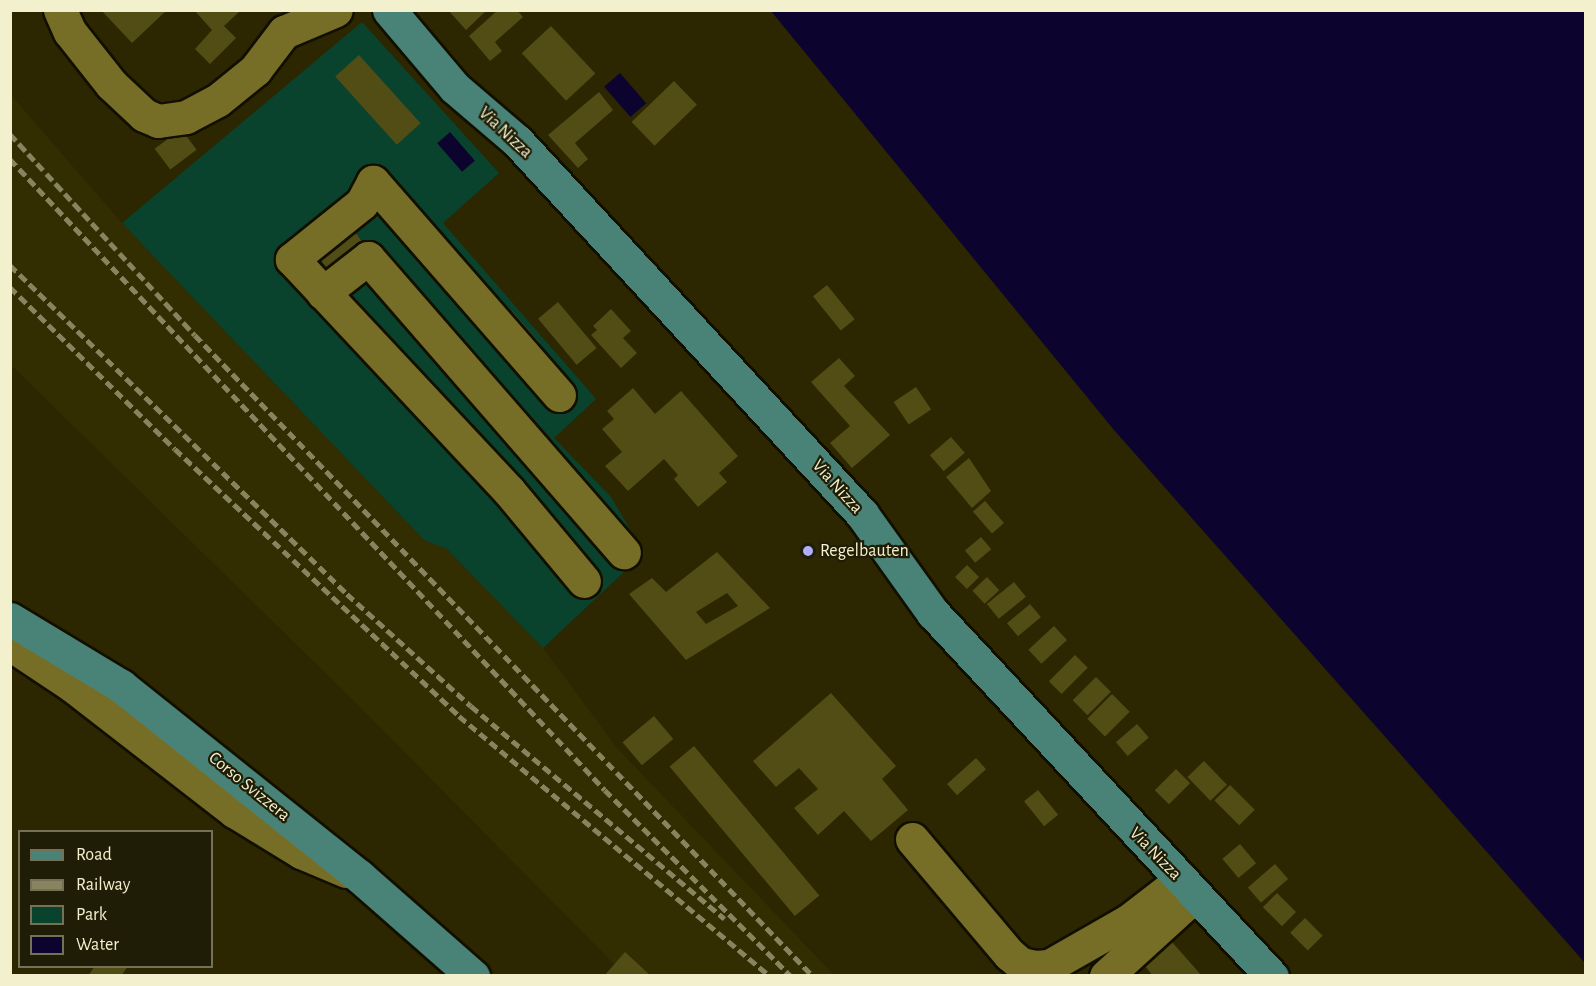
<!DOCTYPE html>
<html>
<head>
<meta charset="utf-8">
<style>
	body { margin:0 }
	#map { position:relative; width:1596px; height:986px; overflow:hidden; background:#2c2701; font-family:"Alegreya Sans",sans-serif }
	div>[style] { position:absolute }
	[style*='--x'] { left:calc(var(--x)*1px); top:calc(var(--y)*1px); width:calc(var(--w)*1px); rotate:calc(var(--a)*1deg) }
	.built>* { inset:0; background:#332e01 }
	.green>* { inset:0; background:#09432d }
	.water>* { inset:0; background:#0c042f; transform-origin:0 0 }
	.building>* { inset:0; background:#524c15; transform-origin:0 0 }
	.roads { filter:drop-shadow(2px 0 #120f00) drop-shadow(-2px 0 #120f00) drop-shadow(0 2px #120f00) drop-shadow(0 -2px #120f00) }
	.minor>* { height:33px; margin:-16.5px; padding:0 16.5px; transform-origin:16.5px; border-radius:16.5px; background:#766e26 }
	.major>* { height:33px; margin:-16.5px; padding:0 16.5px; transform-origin:16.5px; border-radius:16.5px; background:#498277 }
	.rail>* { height:4.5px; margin-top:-2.25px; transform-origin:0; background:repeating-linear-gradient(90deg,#888460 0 9px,transparent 0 13.5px) }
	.dots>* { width:16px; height:16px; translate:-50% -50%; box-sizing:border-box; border:3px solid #201d07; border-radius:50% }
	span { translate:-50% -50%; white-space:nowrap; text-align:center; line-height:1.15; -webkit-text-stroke:4.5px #201d07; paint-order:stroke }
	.street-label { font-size:18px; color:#f3f0cd }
	.poi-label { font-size:18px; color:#f3f0cd }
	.left { translate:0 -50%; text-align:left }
	.frame { position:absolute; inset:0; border:12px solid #f3f0cd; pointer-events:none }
	.legend { position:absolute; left:18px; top:830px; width:195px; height:138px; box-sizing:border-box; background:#201d07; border:2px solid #747156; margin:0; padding:8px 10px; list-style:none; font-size:18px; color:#f3f0cd }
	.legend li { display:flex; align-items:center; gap:12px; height:30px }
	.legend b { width:30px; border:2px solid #747156 }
</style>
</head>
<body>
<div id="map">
	<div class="built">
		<div style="clip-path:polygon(10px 94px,122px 223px,424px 540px,447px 549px,543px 648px,617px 748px,834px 975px,625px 975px,356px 703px,11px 365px)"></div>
	</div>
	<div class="green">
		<div style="clip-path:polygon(362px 22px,499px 173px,443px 223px,596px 399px,554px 438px,611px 497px,644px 553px,543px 648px,447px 549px,424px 540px,122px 223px)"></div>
	</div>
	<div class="water">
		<div style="clip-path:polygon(771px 11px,1585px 11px,1585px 963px,1114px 430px)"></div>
		<div style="left:620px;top:73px;width:40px;height:21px;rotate:49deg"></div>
		<div style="left:450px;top:132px;width:38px;height:17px;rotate:49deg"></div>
	</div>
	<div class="building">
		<div style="clip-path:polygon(101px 10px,167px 10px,132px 43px)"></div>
		<div style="clip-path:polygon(194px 10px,241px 10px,224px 26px,236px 38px,210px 64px,195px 49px,212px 30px)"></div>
		<div style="clip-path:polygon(448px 10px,487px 10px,466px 30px)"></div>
		<div style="clip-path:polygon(498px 10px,517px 10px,523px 17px,495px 42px,502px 51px,490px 61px,469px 36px)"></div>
		<div style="left:551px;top:26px;width:65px;height:40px;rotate:47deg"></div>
		<div style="left:359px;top:55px;width:92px;height:32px;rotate:48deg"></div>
		<div style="left:674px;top:81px;width:33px;height:59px;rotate:46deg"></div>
		<div style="clip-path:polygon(599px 92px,613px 110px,575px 143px,588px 159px,578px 168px,548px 135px)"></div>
		<div style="left:181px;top:129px;width:26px;height:33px;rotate:53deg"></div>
		<div style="left:352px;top:228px;width:27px;height:44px;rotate:54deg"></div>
		<div style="left:827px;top:285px;width:44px;height:18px;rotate:51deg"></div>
		<div style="left:558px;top:302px;width:60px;height:26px;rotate:50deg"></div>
		<div style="clip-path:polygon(611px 309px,631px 331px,623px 338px,637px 353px,621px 368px,591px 335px,597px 330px,593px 326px)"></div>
		<div style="left:512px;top:311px;width:43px;height:17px;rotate:49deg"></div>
		<div style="clip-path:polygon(839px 358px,855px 376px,844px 386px,890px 435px,852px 468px,830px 443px,850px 426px,811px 382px)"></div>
		<div style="left:916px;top:387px;width:27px;height:27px;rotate:56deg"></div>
		<div style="clip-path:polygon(633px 388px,655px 414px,681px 391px,738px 456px,719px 473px,727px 482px,698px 507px,674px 479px,678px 475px,664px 459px,628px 491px,605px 466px,622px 452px,602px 429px,614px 419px,607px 411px)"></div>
		<div style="left:951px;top:437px;width:21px;height:28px;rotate:49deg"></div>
		<div style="clip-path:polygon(969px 458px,991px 491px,972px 508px,946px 477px)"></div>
		<div style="left:985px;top:501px;width:29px;height:16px;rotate:49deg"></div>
		<div style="left:981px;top:537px;width:16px;height:21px;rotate:50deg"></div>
		<div style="clip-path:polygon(evenodd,717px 552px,770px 608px,686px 660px,629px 594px,652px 578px,666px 592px,717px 552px,727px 593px,738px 606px,706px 624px,696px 612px,727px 593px)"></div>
		<div style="left:967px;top:565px;width:17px;height:17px;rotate:45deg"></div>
		<div style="left:987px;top:577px;width:18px;height:20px;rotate:47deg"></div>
		<div style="left:1014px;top:582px;width:19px;height:35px;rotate:51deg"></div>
		<div style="left:1030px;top:604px;width:17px;height:30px;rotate:50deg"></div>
		<div style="left:1054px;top:626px;width:19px;height:35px;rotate:47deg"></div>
		<div style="left:1075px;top:655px;width:18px;height:37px;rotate:45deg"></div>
		<div style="left:1096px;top:677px;width:21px;height:33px;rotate:45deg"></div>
		<div style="clip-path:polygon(831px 693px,896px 766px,882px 779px,908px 810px,871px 841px,844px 811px,818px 835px,794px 808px,818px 789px,799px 768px,776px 787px,753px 761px)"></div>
		<div style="left:1112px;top:694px;width:25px;height:35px;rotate:45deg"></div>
		<div style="left:654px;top:716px;width:30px;height:41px;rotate:50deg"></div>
		<div style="left:1137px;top:724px;width:18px;height:28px;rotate:49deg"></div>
		<div style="left:694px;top:746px;width:195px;height:32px;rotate:50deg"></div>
		<div style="left:976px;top:758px;width:15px;height:39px;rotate:48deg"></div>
		<div style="left:1204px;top:761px;width:33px;height:23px;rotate:46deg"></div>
		<div style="left:1176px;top:769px;width:20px;height:30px;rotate:45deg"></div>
		<div style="left:1230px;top:785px;width:35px;height:22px;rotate:45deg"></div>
		<div style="left:1038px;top:790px;width:32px;height:18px;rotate:51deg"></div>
		<div style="left:1240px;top:844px;width:25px;height:23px;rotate:50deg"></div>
		<div style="left:1275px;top:864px;width:20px;height:36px;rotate:49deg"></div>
		<div style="left:1277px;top:893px;width:27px;height:20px;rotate:45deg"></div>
		<div style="left:1305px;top:918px;width:25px;height:21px;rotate:45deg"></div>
		<div style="clip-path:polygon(1172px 942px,1202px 976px,1153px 976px,1145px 966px)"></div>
		<div style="clip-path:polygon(625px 952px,651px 976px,604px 976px)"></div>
		<div style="clip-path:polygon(95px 966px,128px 966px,121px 976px,88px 976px)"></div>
	</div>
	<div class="roads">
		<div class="minor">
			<div style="--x:60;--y:10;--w:24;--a:66"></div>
			<div style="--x:70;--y:32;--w:66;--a:51.7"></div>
			<div style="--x:111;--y:84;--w:45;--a:43.2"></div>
			<div style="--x:144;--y:115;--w:15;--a:23"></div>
			<div style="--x:158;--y:121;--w:28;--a:-8"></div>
			<div style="--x:186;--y:117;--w:36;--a:-28"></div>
			<div style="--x:218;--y:100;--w:48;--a:-39"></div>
			<div style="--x:255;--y:70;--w:48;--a:-52.7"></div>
			<div style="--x:284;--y:32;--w:56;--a:-22.9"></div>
			<div style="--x:323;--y:293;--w:57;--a:-37.9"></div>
			<div style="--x:368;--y:258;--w:390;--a:49"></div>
			<div style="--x:559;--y:395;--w:283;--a:-131.1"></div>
			<div style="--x:373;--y:182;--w:24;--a:118"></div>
			<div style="--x:362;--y:203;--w:90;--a:141.3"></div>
			<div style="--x:292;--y:259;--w:318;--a:46.9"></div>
			<div style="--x:509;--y:491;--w:117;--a:50.2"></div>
			<div style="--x:10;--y:644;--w:76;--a:33.7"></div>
			<div style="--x:73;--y:686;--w:204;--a:37.8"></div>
			<div style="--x:234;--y:811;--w:79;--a:31.5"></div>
			<div style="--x:301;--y:852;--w:49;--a:22.9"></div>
			<div style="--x:912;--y:839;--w:150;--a:49.9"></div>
			<div style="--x:1009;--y:954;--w:16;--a:40"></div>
			<div style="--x:1021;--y:964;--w:14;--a:12"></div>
			<div style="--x:1035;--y:967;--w:14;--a:-4"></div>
			<div style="--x:1049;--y:966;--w:91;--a:-29.7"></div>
			<div style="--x:1128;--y:921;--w:67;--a:-37.7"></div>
			<div style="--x:1106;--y:976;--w:120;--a:-42.3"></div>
		</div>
		<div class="major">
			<div style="--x:389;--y:10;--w:102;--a:49.8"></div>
			<div style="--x:455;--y:88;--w:82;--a:40.5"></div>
			<div style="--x:517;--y:141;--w:508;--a:47.23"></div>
			<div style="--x:862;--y:514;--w:122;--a:54.4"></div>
			<div style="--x:933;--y:613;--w:497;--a:47"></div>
			<div style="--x:10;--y:619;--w:130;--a:31.1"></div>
			<div style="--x:121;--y:686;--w:305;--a:38.6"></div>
			<div style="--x:359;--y:876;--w:152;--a:41.3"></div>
		</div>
	</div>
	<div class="rail">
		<div style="--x:10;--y:134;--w:273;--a:47.4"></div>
		<div style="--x:195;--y:335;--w:890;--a:46.05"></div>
		<div style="--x:10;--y:159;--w:867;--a:46.68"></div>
		<div style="--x:605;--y:790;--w:263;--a:45"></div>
		<div style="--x:10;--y:265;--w:471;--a:44.3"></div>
		<div style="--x:347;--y:594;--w:167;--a:42.1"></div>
		<div style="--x:471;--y:706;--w:331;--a:40"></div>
		<div style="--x:10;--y:287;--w:231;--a:44.5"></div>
		<div style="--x:175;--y:449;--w:390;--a:43.2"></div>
		<div style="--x:459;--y:716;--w:405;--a:39.9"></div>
	</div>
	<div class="dots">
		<div style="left:808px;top:551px;background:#adaffb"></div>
	</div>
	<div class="street-label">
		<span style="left:505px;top:133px;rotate:43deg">Via Nizza</span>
		<span style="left:837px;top:487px;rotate:48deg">Via Nizza</span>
		<span style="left:249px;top:787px;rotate:39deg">Corso Svizzera</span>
		<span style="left:1155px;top:854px;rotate:46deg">Via Nizza</span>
	</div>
	<div class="poi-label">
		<span class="left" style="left:820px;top:551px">Regelbauten</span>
	</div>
	<div class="frame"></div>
	<ul class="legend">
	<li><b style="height:8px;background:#498277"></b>Road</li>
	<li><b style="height:8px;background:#888460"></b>Railway</li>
	<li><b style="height:16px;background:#09432d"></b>Park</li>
	<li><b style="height:16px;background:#0c042f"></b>Water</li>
	</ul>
</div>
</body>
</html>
